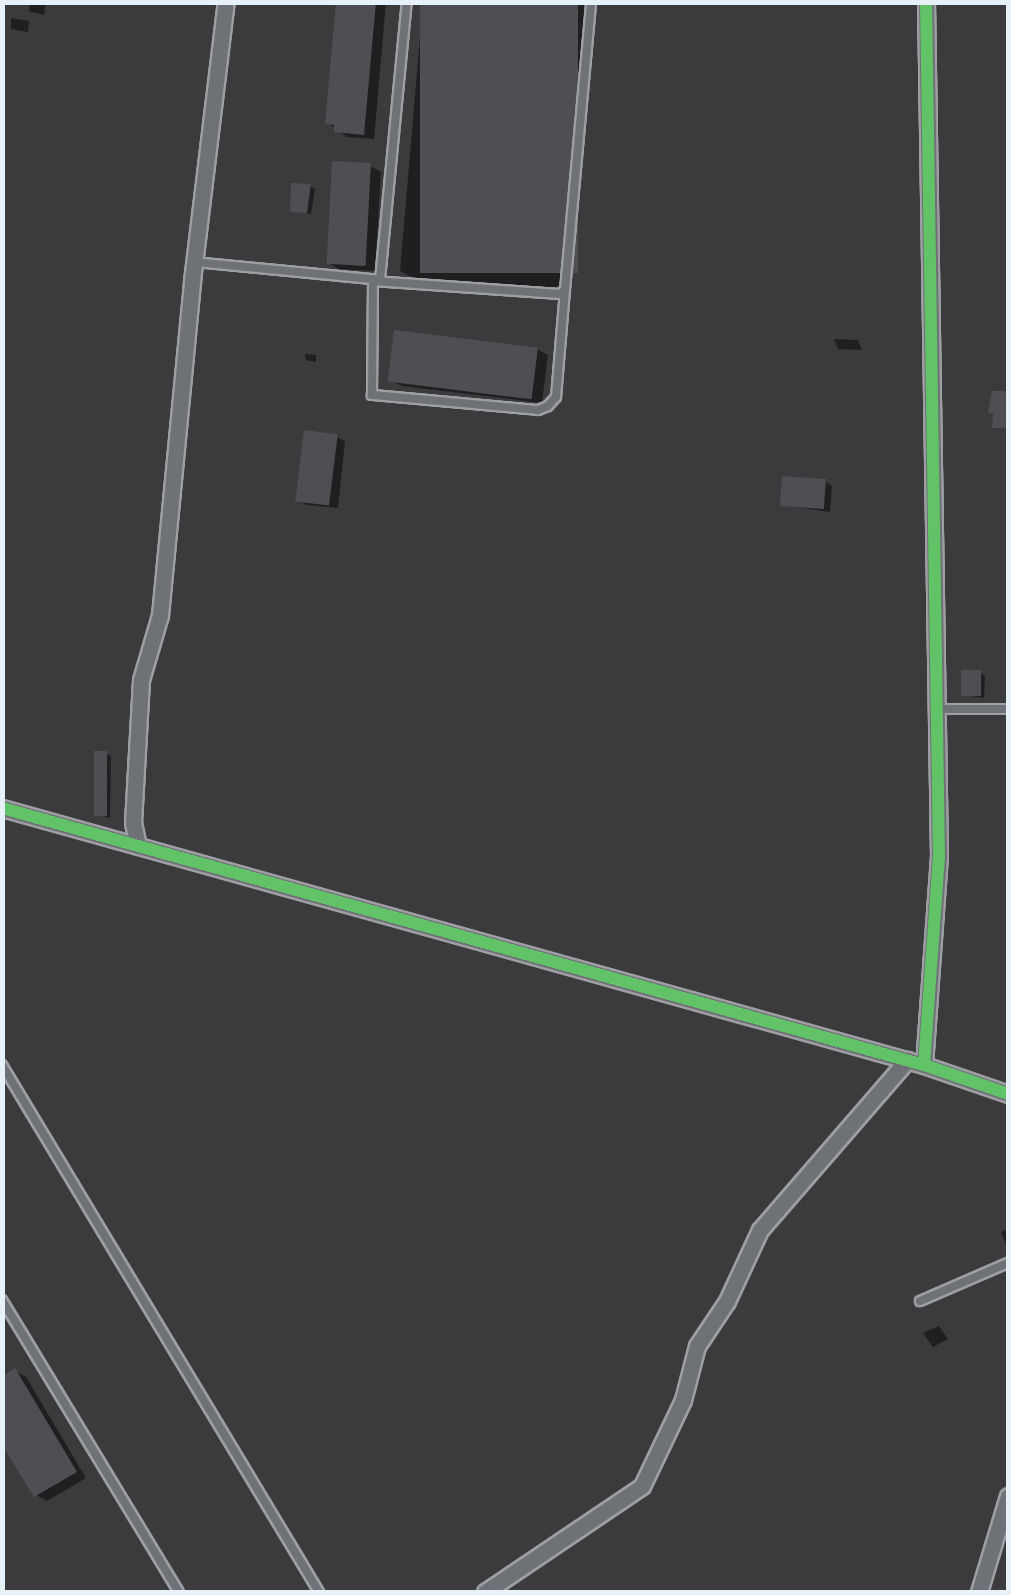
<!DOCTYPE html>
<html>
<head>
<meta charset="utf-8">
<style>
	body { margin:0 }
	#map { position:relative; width:1011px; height:1595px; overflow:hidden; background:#3b3b3e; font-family:Mynerve,sans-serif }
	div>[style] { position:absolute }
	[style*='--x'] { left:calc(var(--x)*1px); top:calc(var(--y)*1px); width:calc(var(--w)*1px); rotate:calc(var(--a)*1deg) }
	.shadow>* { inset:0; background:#0007 }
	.building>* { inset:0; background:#4f4e52; transform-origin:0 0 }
	.roads { filter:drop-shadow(2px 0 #9d9fa2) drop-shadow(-2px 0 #9d9fa2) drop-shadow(0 2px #9d9fa2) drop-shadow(0 -2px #9d9fa2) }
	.service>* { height:8px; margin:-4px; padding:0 4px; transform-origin:4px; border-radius:4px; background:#6e7276 }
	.minor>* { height:15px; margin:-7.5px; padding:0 7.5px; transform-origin:7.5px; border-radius:7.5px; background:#6e7276 }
	.cycleway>* { height:12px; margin:-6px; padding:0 6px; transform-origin:6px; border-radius:6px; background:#61c268 }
	span { translate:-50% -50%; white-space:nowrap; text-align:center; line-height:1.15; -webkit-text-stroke:8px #2a2d2e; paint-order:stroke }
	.frame { position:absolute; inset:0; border:5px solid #e8f1f8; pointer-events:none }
</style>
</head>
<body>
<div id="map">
	<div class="shadow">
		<div style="clip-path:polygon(30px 2px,46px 2px,44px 15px,29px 11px)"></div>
		<div style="clip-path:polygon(339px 2px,386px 2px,374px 139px,347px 137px,328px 123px)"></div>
		<div style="clip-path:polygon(423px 2px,588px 2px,564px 290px,411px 277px,400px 271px)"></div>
		<div style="clip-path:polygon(11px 18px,29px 21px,28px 32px,11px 29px)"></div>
		<div style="clip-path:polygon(370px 166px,381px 172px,375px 271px,339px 269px,329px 263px)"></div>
		<div style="clip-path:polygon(311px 186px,315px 189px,311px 214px,293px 211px)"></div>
		<div style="clip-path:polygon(834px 339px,858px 340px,862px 350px,838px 349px)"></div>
		<div style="clip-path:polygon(537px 349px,548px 355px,542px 403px,402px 386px,391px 380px)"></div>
		<div style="clip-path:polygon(305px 354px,316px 355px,316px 362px,306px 360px)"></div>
		<div style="clip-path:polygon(337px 437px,345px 441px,338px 508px,306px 505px,299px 501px)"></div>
		<div style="clip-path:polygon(825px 481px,832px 486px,830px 512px,783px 505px)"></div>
		<div style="clip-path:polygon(980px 673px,985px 676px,984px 698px,963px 695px)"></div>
		<div style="clip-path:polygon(106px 754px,111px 756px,110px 818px,94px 814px)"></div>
		<div style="clip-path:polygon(1008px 1229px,1008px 1249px,1001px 1232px)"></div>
		<div style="clip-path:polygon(939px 1326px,948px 1339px,933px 1347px,923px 1333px)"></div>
		<div style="clip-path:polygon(15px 1371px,26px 1377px,86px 1478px,47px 1501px,36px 1495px)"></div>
	</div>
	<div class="building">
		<div style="clip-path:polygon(336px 2px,376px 2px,364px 135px,334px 132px,334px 125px,325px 124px)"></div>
		<div style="left:420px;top:2px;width:158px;height:271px"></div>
		<div style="left:332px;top:161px;width:39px;height:103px;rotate:3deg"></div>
		<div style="clip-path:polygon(291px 183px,311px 184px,307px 213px,290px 212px)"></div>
		<div style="left:394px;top:330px;width:145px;height:52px;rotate:7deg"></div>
		<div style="clip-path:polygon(992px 391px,1008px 391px,1008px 428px,992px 428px,993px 413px,988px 413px)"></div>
		<div style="left:304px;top:430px;width:34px;height:72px;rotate:7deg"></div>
		<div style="left:782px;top:476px;width:44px;height:30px;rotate:4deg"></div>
		<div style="left:961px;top:670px;width:20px;height:26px"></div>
		<div style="left:94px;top:751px;width:13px;height:65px"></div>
		<div style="clip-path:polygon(15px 1368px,77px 1472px,34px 1497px,2px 1445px,2px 1376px)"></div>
	</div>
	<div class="roads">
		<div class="service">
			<div style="--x:194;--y:262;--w:187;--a:5.5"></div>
			<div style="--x:380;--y:280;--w:279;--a:-84.5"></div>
			<div style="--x:565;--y:290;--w:107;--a:94.8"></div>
			<div style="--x:556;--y:397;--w:12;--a:132"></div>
			<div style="--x:548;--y:406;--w:11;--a:158"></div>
			<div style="--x:538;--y:410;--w:167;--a:-174.8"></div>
			<div style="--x:372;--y:395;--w:114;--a:-89.5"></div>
			<div style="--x:373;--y:281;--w:187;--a:4"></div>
			<div style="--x:560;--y:294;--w:6;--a:-39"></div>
			<div style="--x:565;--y:290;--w:289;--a:-84.8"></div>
			<div style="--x:938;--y:709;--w:70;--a:0"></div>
			<div style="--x:2;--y:1065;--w:615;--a:58.97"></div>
			<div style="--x:2;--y:1300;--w:341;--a:58.8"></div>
			<div style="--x:920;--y:1301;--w:96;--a:-23.4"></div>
		</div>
		<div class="minor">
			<div style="--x:2;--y:808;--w:957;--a:15.58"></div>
			<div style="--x:924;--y:1065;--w:89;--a:19"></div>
			<div style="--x:138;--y:846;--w:24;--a:-102"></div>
			<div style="--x:133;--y:823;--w:143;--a:-86.8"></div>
			<div style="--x:141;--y:680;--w:68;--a:-73.7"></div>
			<div style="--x:160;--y:615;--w:336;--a:-84.5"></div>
			<div style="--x:192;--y:281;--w:281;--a:-83.1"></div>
			<div style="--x:924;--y:1065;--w:209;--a:-85.9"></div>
			<div style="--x:939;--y:857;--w:855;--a:-90.87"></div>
			<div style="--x:485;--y:1592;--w:189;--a:-34"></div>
			<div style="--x:642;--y:1486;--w:95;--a:-64.5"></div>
			<div style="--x:683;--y:1400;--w:56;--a:-75.5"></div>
			<div style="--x:697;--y:1346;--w:54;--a:-56.3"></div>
			<div style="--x:727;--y:1301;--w:78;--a:-65.1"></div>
			<div style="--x:760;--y:1230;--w:225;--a:-49.1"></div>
			<div style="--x:979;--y:1592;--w:100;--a:-73.2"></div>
		</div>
	</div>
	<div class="cycleway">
		<div style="--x:2;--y:808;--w:957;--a:15.58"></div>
		<div style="--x:924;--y:1065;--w:89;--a:19"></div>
		<div style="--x:924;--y:1065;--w:209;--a:-85.9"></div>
		<div style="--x:939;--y:857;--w:855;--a:-90.87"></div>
	</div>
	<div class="frame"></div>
</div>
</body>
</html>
